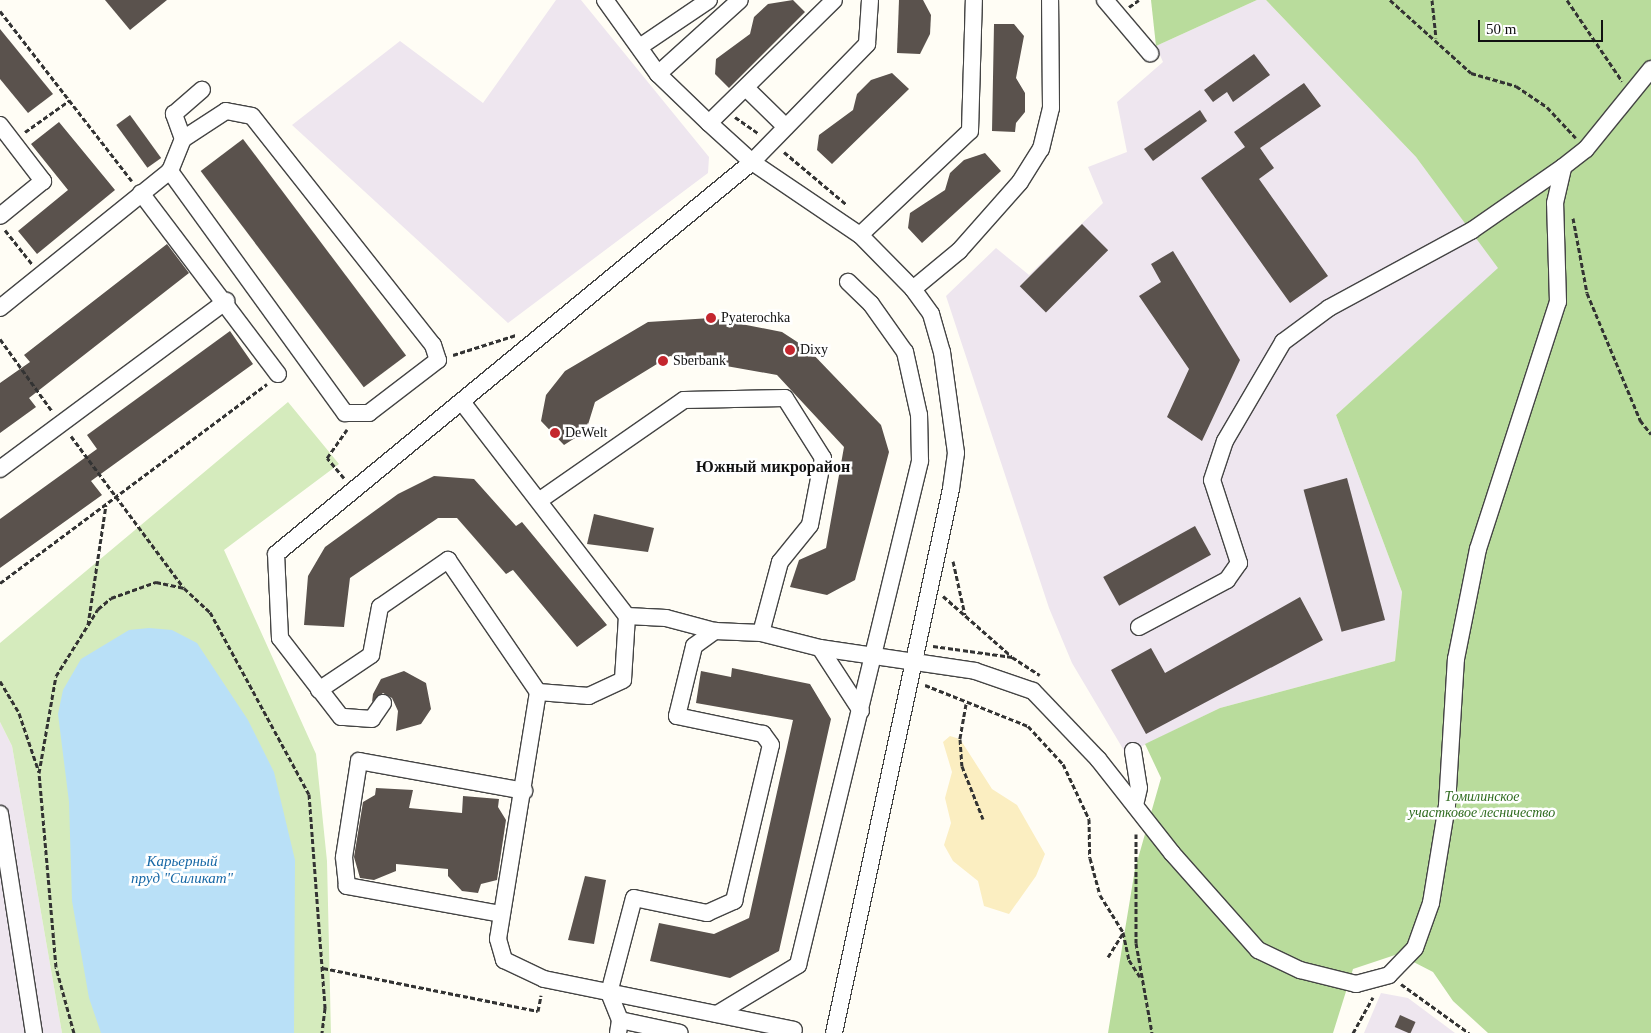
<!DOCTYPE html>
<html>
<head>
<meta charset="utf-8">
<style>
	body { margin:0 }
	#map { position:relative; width:1651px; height:1033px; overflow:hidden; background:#fffdf5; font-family:"Times New Roman",serif }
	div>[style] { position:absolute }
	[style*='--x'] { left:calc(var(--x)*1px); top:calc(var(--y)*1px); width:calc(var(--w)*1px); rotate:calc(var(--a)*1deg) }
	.industrial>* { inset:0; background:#eee6ef }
	.green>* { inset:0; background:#d5ebbd }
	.forest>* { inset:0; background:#b9dc9c }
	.sand>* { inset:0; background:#fbeec1 }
	.water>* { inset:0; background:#b9e0f7 }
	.building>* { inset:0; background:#5a524d; transform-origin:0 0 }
	.path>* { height:3px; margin-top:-1.5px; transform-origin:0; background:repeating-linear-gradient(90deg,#333 0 5px,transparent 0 7.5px) }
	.roads { filter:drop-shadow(1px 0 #444) drop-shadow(-1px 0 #444) drop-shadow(0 1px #444) drop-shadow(0 -1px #444) }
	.minor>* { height:16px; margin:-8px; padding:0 8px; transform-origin:8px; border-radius:8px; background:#fff }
	.dots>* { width:14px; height:14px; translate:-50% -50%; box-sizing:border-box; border:2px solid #fff; border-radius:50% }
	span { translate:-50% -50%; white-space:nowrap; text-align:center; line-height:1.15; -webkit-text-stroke:5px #fff; paint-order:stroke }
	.poi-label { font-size:14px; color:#111 }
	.left { translate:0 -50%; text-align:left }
	.park-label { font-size:14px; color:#2f6b1f; font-style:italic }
	.water-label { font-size:15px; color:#1768a6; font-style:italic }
	.quarter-label { font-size:16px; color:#111; font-weight:700 }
	.scale { position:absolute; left:1478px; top:20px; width:125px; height:22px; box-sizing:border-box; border:2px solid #111; border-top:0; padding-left:6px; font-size:15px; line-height:18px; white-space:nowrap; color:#111; -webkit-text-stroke:4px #fff; paint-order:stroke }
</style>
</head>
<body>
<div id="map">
	<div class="industrial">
		<div style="clip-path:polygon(556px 0,581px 0,709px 157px,708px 173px,508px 323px,292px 125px,400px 41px,483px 103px)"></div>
		<div style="clip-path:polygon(1257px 0,1266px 0,1416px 157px,1499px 268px,1336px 415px,1402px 592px,1395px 661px,1220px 708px,1126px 754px,1072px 663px,1049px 608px,946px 296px,996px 248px,1029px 275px,1103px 203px,1088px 167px,1127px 152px,1117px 102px,1163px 62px,1156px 46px)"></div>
		<div style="clip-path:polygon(0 722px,12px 746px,62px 1033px,0 1033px)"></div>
		<div style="clip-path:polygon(1381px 993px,1408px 998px,1455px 1033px,1364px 1033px)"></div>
	</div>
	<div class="green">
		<div style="clip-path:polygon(288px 402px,339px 464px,224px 550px,316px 754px,327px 861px,331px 1033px,62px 1033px,12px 746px,0 722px,0 643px)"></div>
	</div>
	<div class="forest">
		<div style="clip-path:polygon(1151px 0,1257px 0,1156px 46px)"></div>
		<div style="clip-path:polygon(1266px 0,1651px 0,1651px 1033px,1488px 1033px,1453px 1001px,1433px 972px,1398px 954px,1353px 969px,1333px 1033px,1108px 1033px,1135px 869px,1161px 778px,1145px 744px,1220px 708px,1395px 661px,1402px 592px,1336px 415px,1498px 268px,1416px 157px)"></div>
	</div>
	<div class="sand">
		<div style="clip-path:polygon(950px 736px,960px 739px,992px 789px,1017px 805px,1045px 854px,1036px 876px,1009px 914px,984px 906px,978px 881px,953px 861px,944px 845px,951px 823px,945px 798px,952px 772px,943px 742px)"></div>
	</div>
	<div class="water">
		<div style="clip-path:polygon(149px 628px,172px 630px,197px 643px,248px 720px,274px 772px,295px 860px,294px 1033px,101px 1033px,89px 998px,72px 901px,69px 802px,58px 714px,63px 690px,81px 659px,129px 630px)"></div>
	</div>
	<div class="building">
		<div style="clip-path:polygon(105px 0,167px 0,130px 30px)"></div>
		<div style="clip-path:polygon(793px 0,805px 12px,729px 88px,715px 74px,716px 59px,750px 34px,754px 17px,768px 4px)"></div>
		<div style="clip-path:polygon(899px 0,923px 0,931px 15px,930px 34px,920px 54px,897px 53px)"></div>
		<div style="clip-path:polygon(994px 24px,1014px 24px,1024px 36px,1016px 78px,1025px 93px,1025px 112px,1016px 123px,1015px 132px,992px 131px)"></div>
		<div style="clip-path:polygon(0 29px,53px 94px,28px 113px,0 79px)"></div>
		<div style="clip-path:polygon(1254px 54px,1270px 75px,1233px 102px,1227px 92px,1213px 102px,1204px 90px)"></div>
		<div style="clip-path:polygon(892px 73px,909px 89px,832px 164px,817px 150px,819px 135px,853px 110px,857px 94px,871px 80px)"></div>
		<div style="clip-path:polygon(1304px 83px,1321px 106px,1260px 148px,1274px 168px,1259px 179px,1328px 276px,1290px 303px,1201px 178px,1245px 147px,1234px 132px)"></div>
		<div style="clip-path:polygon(1200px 110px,1207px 121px,1153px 161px,1144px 149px)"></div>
		<div style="left:130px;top:115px;width:53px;height:17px;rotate:54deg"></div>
		<div style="clip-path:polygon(59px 122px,115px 190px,37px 254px,18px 231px,68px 190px,31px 144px)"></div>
		<div style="left:243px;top:139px;width:271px;height:53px;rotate:53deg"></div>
		<div style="clip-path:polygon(985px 153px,1001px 171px,922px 243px,908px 228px,910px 213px,945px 190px,950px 173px,964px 160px)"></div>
		<div style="left:1082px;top:224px;width:37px;height:88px;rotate:45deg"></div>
		<div style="clip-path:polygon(167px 244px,189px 273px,29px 398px,36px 407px,0 433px,0 383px,30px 362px,24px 355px)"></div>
		<div style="clip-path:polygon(1173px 251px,1240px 360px,1202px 441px,1167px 417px,1189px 369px,1139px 296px,1161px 282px,1151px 264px)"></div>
		<div style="clip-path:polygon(711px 318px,782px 332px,808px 349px,881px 425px,889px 452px,855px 580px,827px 595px,790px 587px,799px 560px,826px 548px,844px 447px,777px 375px,670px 356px,595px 402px,586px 431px,564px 445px,541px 421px,546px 395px,565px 371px,648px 322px)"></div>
		<div style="clip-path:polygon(230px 331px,253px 364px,91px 481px,102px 495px,0 568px,0 519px,97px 449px,87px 435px)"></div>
		<div style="clip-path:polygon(434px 476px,474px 479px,516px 526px,522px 522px,607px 625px,577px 647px,513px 570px,506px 574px,457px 518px,438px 518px,350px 578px,344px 627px,304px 625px,308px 576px,325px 547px,398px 494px)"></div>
		<div style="left:1347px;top:478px;width:147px;height:45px;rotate:75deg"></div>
		<div style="clip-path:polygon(594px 514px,654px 528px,648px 552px,587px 544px)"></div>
		<div style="left:1195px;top:526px;width:33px;height:105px;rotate:61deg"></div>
		<div style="clip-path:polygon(1300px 597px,1323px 640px,1146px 734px,1111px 670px,1151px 648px,1165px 673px)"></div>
		<div style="clip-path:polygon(732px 668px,810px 684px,831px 719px,779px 951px,730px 978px,650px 961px,659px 923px,714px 934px,749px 918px,793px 720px,696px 703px,701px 671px,731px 677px)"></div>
		<div style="clip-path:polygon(404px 671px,426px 683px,431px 709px,421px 724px,396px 731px,398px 711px,392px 698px,383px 693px,372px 702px,373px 694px,381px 679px)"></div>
		<div style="clip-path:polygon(376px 788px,413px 790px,409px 808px,462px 813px,463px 796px,499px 799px,498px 807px,506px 820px,497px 880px,481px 884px,478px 893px,462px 891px,448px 876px,448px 869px,396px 864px,396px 871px,374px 880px,360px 878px,354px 857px,363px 802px,375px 795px)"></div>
		<div style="clip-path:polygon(585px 876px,606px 880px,594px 944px,568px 940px)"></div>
		<div style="left:1400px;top:1015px;width:17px;height:13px;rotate:24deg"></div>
	</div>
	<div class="path">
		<div style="--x:1390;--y:0;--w:109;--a:42"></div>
		<div style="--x:1471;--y:73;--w:47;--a:16.1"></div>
		<div style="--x:1516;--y:86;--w:37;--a:34"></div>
		<div style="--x:1547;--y:107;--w:42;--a:46.9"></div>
		<div style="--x:1432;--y:0;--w:38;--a:84"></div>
		<div style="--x:1567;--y:0;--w:98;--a:55.8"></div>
		<div style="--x:1129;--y:7;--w:12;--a:-35"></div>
		<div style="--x:0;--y:11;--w:215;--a:52.2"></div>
		<div style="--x:735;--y:117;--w:29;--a:35"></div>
		<div style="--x:25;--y:132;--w:55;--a:-35.4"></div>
		<div style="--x:784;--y:152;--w:81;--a:40"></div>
		<div style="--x:1573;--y:218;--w:76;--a:79.4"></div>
		<div style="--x:1587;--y:293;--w:138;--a:67.3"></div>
		<div style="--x:1640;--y:420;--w:18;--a:52"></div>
		<div style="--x:5;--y:230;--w:43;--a:51.5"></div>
		<div style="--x:0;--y:339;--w:89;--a:54.2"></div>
		<div style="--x:453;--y:355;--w:66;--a:-17.6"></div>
		<div style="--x:71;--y:436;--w:189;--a:53.4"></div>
		<div style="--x:344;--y:478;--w:26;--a:-130"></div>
		<div style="--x:327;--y:458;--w:35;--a:-55"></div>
		<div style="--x:953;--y:561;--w:55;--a:77.5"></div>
		<div style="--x:0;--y:583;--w:333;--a:-36.7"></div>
		<div style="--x:943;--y:596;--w:91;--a:41.4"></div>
		<div style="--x:88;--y:625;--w:121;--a:-81.5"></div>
		<div style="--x:933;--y:646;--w:80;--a:7.9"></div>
		<div style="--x:1012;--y:657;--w:33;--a:33"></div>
		<div style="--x:0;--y:681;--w:37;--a:59"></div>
		<div style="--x:19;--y:713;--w:62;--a:71.3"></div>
		<div style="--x:925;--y:685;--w:111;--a:21.7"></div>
		<div style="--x:1028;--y:726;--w:52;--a:47.4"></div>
		<div style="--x:1063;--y:764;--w:61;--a:64.7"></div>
		<div style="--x:1089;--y:819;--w:39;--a:89"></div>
		<div style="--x:1090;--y:858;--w:38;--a:75"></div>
		<div style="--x:1100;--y:895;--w:44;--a:58.1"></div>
		<div style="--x:1123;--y:932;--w:29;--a:78"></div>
		<div style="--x:1129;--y:960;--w:20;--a:57"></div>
		<div style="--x:966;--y:704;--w:36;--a:100"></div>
		<div style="--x:960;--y:739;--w:27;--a:86"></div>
		<div style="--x:962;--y:766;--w:57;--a:68.4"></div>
		<div style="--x:1136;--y:834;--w:109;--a:90"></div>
		<div style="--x:1136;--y:943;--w:91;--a:79.9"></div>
		<div style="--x:1108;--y:957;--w:28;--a:-58"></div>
		<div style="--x:323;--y:968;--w:219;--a:11.3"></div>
		<div style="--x:538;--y:1011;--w:16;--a:-79"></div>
		<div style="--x:1401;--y:984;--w:84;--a:35.8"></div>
		<div style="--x:74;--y:1033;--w:68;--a:-105.3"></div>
		<div style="--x:56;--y:967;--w:195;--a:-95"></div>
		<div style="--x:39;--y:773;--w:98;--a:-80.1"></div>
		<div style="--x:56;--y:676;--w:79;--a:-57.9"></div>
		<div style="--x:98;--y:609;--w:17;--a:-40"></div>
		<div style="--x:111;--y:598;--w:48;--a:-19.6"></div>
		<div style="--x:156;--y:582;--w:29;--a:12"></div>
		<div style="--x:184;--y:588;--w:35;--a:43"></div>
		<div style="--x:210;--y:612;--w:207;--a:61.5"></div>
		<div style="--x:309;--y:794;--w:215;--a:85.7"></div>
		<div style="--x:325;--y:1008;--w:25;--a:97"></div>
		<div style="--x:1353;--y:1033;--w:41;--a:-60.9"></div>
	</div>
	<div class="roads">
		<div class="minor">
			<div style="--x:605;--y:0;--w:91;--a:54.4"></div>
			<div style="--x:658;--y:74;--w:71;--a:43.9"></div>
			<div style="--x:709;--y:123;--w:58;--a:42.2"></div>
			<div style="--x:752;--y:162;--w:130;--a:34.1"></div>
			<div style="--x:860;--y:235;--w:76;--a:45.5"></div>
			<div style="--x:913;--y:289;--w:31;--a:54"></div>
			<div style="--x:931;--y:314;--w:40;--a:74"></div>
			<div style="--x:942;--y:352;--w:102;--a:82.1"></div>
			<div style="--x:956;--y:453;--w:36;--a:98"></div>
			<div style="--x:951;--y:489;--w:556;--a:102.14"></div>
			<div style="--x:1105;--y:0;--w:70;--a:49.7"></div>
			<div style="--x:641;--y:46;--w:82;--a:-34.1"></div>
			<div style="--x:658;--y:74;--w:110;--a:-42.1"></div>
			<div style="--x:747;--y:89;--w:54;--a:44.3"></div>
			<div style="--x:709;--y:123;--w:175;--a:-44.5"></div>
			<div style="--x:0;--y:125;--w:71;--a:52.5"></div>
			<div style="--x:43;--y:181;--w:55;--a:140.9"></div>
			<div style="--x:183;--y:139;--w:27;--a:-110"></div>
			<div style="--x:174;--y:114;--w:37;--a:-41"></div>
			<div style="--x:141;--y:193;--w:227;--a:52.9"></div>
			<div style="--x:860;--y:235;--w:151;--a:-43.4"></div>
			<div style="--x:970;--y:131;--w:131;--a:-88.3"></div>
			<div style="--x:913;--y:289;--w:60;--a:-39.6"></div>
			<div style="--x:959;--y:251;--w:92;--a:-48.5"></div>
			<div style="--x:1020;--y:182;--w:39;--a:-58"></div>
			<div style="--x:1041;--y:149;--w:42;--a:-76.3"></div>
			<div style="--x:1051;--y:108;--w:108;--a:-90.5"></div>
			<div style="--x:0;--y:308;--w:218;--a:-38.9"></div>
			<div style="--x:170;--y:171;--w:35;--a:-68"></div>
			<div style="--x:183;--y:139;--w:51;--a:-33.1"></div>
			<div style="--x:226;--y:111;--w:26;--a:11"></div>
			<div style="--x:252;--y:116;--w:292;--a:51.7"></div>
			<div style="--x:433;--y:345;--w:16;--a:72"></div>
			<div style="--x:438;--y:360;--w:87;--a:142.5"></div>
			<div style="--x:369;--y:413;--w:24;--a:180"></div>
			<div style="--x:345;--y:413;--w:299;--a:-125.9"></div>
			<div style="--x:462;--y:402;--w:270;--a:52.4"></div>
			<div style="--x:627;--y:616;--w:64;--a:93.6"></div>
			<div style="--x:623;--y:680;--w:38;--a:155"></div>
			<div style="--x:589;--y:696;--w:51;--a:-175.5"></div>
			<div style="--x:0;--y:469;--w:282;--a:-36.6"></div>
			<div style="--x:540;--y:500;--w:175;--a:-34.8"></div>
			<div style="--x:684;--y:400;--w:101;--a:-1.1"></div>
			<div style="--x:785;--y:398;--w:71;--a:57.7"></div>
			<div style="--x:823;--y:458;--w:68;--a:101"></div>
			<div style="--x:810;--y:525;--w:48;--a:129"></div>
			<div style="--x:780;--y:562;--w:73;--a:105"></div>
			<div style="--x:627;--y:616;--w:39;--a:3"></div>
			<div style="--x:666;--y:618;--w:51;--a:14.9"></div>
			<div style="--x:715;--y:631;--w:46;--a:2.5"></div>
			<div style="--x:761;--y:633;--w:61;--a:14.3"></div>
			<div style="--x:820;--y:648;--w:157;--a:8.4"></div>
			<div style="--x:975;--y:671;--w:61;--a:19"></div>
			<div style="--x:1033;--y:691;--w:94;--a:46.3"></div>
			<div style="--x:1098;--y:759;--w:120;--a:51.8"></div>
			<div style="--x:1172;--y:853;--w:130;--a:48.4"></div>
			<div style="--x:1258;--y:950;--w:47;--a:25.5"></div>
			<div style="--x:1300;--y:970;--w:58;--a:14"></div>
			<div style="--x:1356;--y:984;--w:34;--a:-15"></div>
			<div style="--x:1389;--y:975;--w:37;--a:-46"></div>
			<div style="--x:1415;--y:948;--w:48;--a:-70.4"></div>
			<div style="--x:1431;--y:903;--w:99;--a:-80.7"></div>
			<div style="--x:1447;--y:805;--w:146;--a:-86.5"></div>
			<div style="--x:1456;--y:659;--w:112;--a:-78.7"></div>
			<div style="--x:1478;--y:549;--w:260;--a:-72.1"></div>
			<div style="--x:1558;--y:302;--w:99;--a:-91.7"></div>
			<div style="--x:1555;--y:203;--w:37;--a:-77"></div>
			<div style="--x:1139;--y:627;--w:100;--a:-28.1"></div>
			<div style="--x:1227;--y:580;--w:21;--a:-55"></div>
			<div style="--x:1239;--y:563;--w:87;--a:-108"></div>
			<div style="--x:1212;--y:480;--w:41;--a:-71.6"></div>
			<div style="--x:1225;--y:441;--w:115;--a:-59.6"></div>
			<div style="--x:1283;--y:342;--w:57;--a:-36.5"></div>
			<div style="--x:1329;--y:308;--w:162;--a:-28.5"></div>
			<div style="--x:1471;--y:231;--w:112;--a:-34.8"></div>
			<div style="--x:1563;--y:167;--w:29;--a:-38"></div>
			<div style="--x:1586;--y:149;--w:103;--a:-50.9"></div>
			<div style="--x:820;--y:648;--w:75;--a:56.9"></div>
			<div style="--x:319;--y:690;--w:63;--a:-33.9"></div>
			<div style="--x:371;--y:655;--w:49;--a:-79.4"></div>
			<div style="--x:380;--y:607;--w:83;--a:-34.7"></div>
			<div style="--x:448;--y:560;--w:160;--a:55.7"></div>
			<div style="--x:538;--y:692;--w:250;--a:99.2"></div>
			<div style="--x:498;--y:939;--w:22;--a:74"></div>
			<div style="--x:504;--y:960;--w:44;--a:25.4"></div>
			<div style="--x:544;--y:979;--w:255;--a:11.5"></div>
			<div style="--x:383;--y:703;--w:19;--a:125"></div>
			<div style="--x:372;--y:719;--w:31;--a:-176"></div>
			<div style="--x:341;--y:717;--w:100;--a:-127.7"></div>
			<div style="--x:280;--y:638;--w:84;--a:-92.7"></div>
			<div style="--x:276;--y:554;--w:617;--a:-39.47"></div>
			<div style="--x:752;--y:162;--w:165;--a:-45.7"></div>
			<div style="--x:867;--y:44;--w:44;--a:-86.1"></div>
			<div style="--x:1133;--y:751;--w:37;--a:81"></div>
			<div style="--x:1139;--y:788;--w:17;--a:103"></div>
			<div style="--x:0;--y:814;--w:222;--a:81.2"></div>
			<div style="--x:501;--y:914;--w:157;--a:-169.7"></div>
			<div style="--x:347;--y:886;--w:29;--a:-96"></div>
			<div style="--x:344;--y:857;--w:97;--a:-81.1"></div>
			<div style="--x:359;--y:761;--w:168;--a:10.3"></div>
			<div style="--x:717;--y:1014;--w:95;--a:-31.2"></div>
			<div style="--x:798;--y:965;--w:519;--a:-76.39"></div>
			<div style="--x:920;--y:461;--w:46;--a:-91.2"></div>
			<div style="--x:919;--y:415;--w:65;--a:-102.5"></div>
			<div style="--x:905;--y:352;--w:59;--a:-125.3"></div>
			<div style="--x:871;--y:304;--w:32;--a:-136"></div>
			<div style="--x:620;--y:1020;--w:61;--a:12.2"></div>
			<div style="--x:618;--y:1033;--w:13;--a:-81"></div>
			<div style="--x:620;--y:1020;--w:29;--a:-112"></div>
			<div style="--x:609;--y:993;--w:98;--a:-75.3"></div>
			<div style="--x:634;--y:898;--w:75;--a:11.6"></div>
			<div style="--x:707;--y:913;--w:30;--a:-24"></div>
			<div style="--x:734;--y:901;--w:160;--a:-76.7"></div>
			<div style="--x:771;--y:745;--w:14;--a:-126"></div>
			<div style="--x:763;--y:734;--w:88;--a:-168.2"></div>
			<div style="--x:677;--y:716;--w:72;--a:-76.3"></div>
			<div style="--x:694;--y:646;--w:26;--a:-36"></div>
		</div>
	</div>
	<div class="dots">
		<div style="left:711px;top:318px;background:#c4262e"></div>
		<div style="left:790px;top:350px;background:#c4262e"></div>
		<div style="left:663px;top:361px;background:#c4262e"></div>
		<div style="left:555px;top:433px;background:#c4262e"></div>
	</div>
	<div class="poi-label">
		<span class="left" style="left:721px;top:318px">Pyaterochka</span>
		<span class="left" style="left:800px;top:350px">Dixy</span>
		<span class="left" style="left:673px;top:361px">Sberbank</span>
		<span class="left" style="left:565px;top:433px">DeWelt</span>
	</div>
	<div class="park-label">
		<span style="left:1482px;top:805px">Томилинское<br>участковое лесничество</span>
	</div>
	<div class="water-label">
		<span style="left:182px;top:870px">Карьерный<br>пруд "Силикат"</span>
	</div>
	<div class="quarter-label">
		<span style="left:773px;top:467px">Южный микрорайон</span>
	</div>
	<div class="scale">50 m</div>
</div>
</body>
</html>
